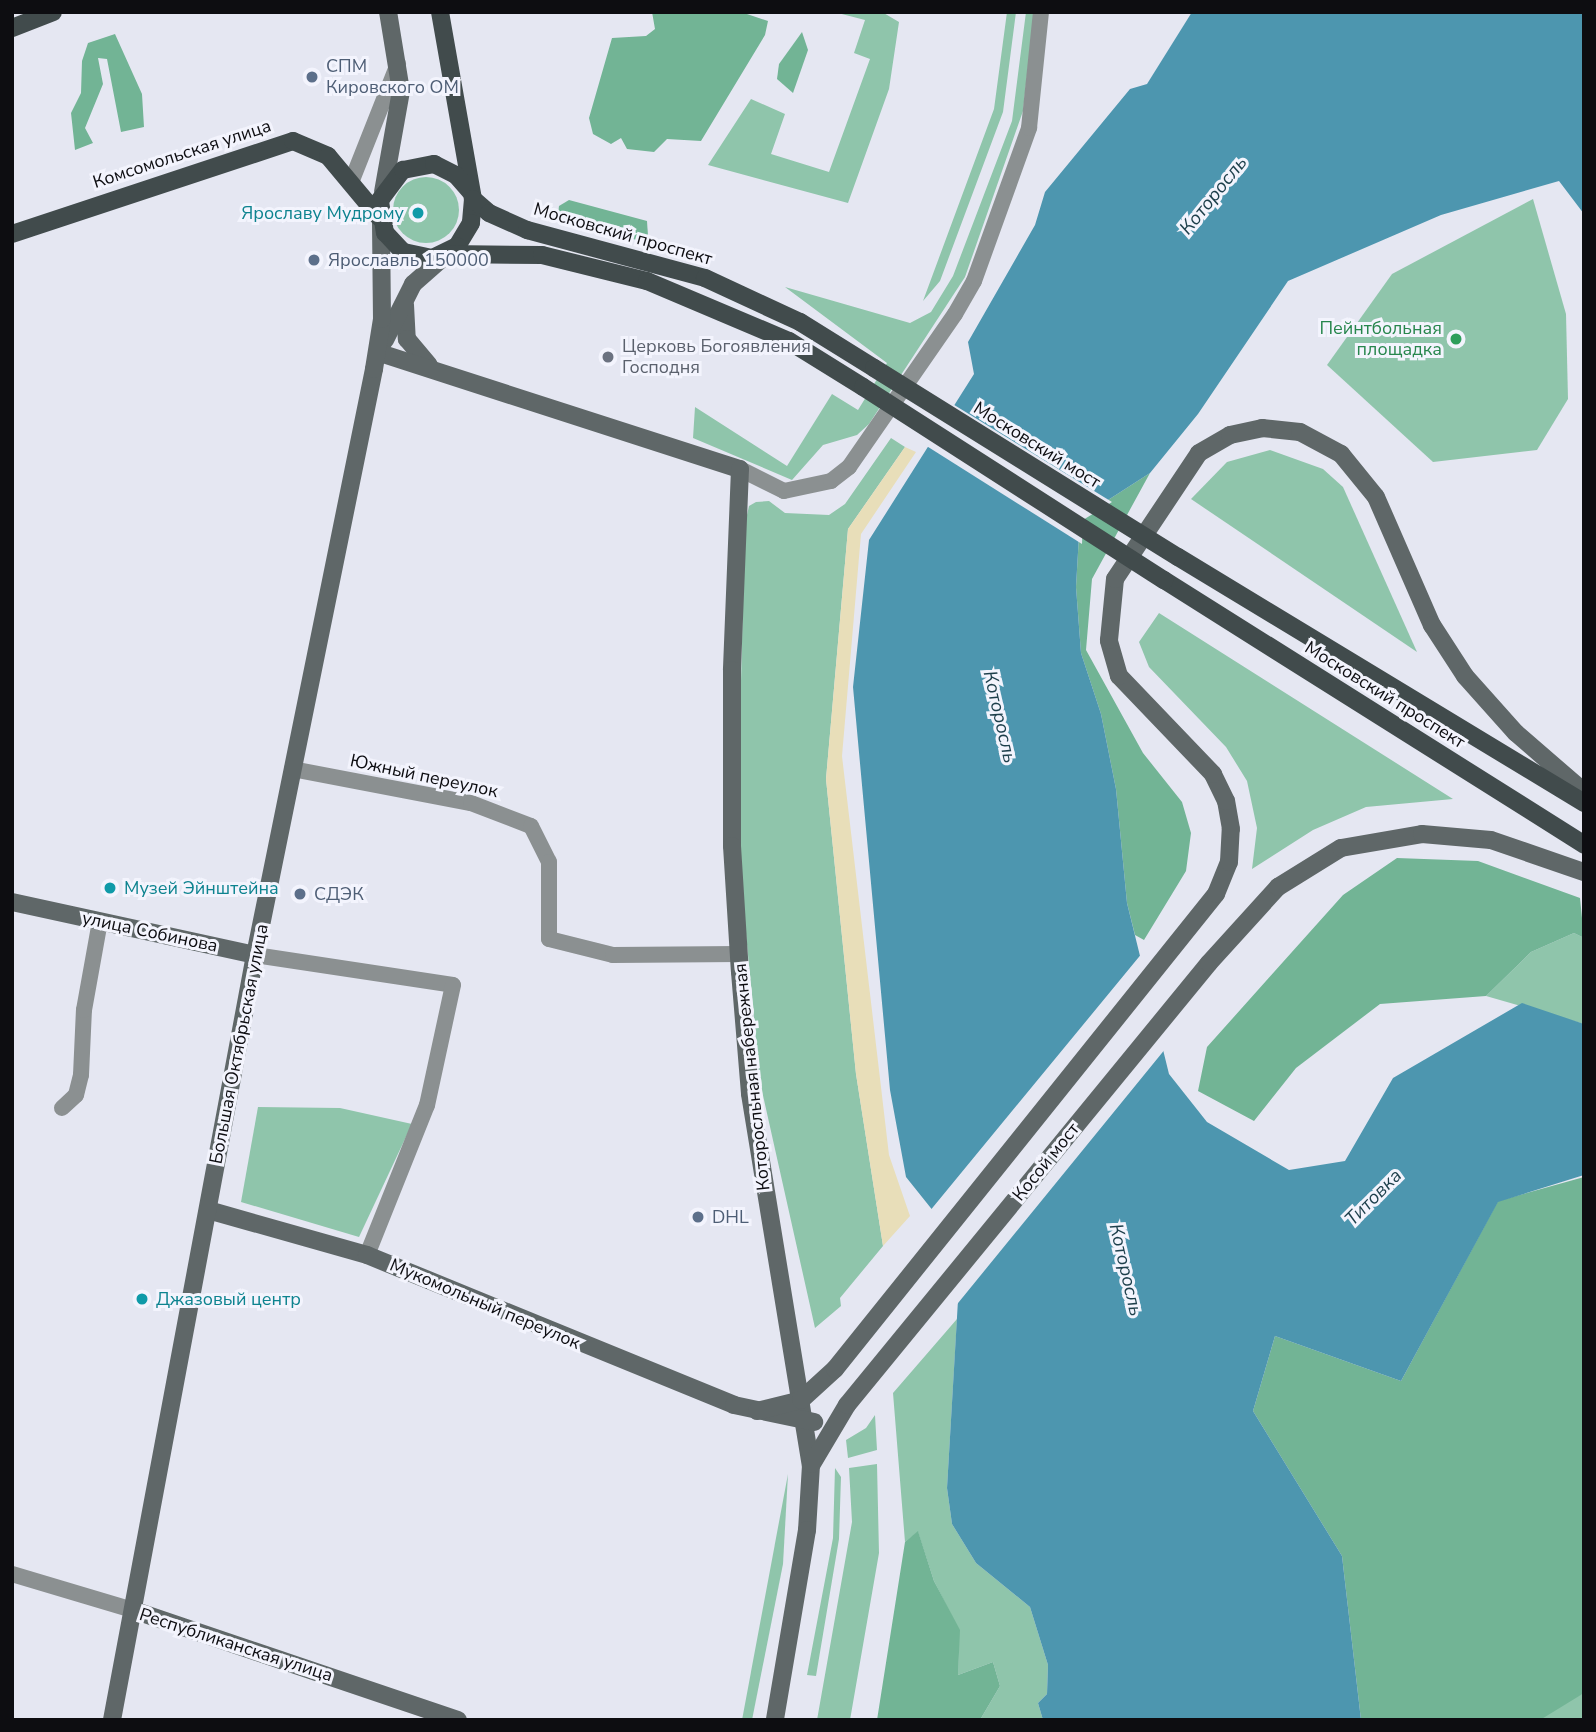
<!DOCTYPE html>
<html>
<head>
<meta charset="utf-8">
<style>
	body { margin:0 }
	#map { position:relative; width:1596px; height:1732px; overflow:hidden; background:#e5e7f2; font-family:"Nunito Sans",sans-serif }
	div>[style] { position:absolute }
	[style*='--x'] { left:calc(var(--x)*1px); top:calc(var(--y)*1px); width:calc(var(--w)*1px); rotate:calc(var(--a)*1deg) }
	.green>* { inset:0; background:#8fc5ab }
	.round { border-radius:50% }
	.forest>* { inset:0; background:#72b495 }
	.sand>* { inset:0; background:#e8deb9 }
	.water>* { inset:0; background:#4d96af }
	.pier>* { inset:0; background:#e5e7f2 }
	.street>* { height:16px; margin:-8px; padding:0 8px; transform-origin:8px; border-radius:8px; background:#8b9091 }
	.secondary>* { height:18px; margin:-9px; padding:0 9px; transform-origin:9px; border-radius:9px; background:#5f6768 }
	.primary>* { height:18px; margin:-9px; padding:0 9px; transform-origin:9px; border-radius:9px; background:#414b4c }
	.primary-bridge>* { height:18px; margin:-9px; padding:0 9px; transform-origin:9px; border-radius:9px; background:#414b4c }
	.dots>* { width:19px; height:19px; translate:-50% -50%; box-sizing:border-box; border:4px solid #f3f4fd; border-radius:50% }
	span { translate:-50% -50%; white-space:nowrap; text-align:center; line-height:1.15; -webkit-text-stroke:6px #f3f4fd; paint-order:stroke }
	.service-label { font-size:18px; color:#4e5e75 }
	.left { translate:0 -50%; text-align:left }
	.street-label { font-size:18px; color:#0d0d11 }
	.culture-label { font-size:18px; color:#0d838f }
	.right { translate:-100% -50%; text-align:right }
	.leisure-label { font-size:18px; color:#27864d }
	.worship-label { font-size:18px; color:#5b616d }
	.water-label { font-size:19px; color:#1d3f4b; font-style:italic }
	.frame { position:absolute; inset:0; border:14px solid #0d0d11; pointer-events:none }
</style>
</head>
<body>
<div id="map">
	<div class="green">
		<div style="clip-path:polygon(834px 12px,882px 12px,899px 22px,889px 89px,848px 203px,708px 165px,751px 99px,785px 114px,771px 154px,829px 172px,870px 59px,854px 53px,865px 20px)"></div>
		<div style="clip-path:polygon(1007px 12px,1016px 12px,1003px 112px,940px 281px,923px 301px,994px 109px)"></div>
		<div style="clip-path:polygon(1026px 12px,1034px 12px,1023px 111px,965px 277px,869px 424px,857px 435px,823px 445px,792px 480px,693px 438px,695px 407px,787px 466px,832px 394px,858px 410px,887px 363px,785px 287px,910px 323px,931px 312px,953px 276px,1012px 121px)"></div>
		<div class="round" style="left:393px;top:177px;width:66px;height:66px"></div>
		<div style="clip-path:polygon(1533px 199px,1566px 314px,1568px 399px,1537px 450px,1433px 462px,1327px 365px,1392px 274px)"></div>
		<div style="clip-path:polygon(891px 438px,905px 447px,848px 529px,826px 779px,856px 1074px,883px 1246px,840px 1298px,841px 1306px,815px 1328px,760px 1082px,737px 838px,745px 524px,749px 506px,756px 502px,769px 501px,785px 513px,829px 515px,845px 504px)"></div>
		<div style="clip-path:polygon(1270px 450px,1323px 469px,1343px 487px,1417px 652px,1191px 499px,1227px 462px)"></div>
		<div style="clip-path:polygon(1159px 613px,1453px 799px,1366px 807px,1313px 830px,1252px 869px,1257px 828px,1247px 781px,1226px 747px,1149px 667px,1139px 642px)"></div>
		<div style="clip-path:polygon(1574px 933px,1584px 938px,1584px 1024px,1486px 996px,1531px 952px)"></div>
		<div style="clip-path:polygon(258px 1107px,340px 1108px,412px 1124px,359px 1237px,241px 1202px)"></div>
		<div style="clip-path:polygon(957px 1319px,947px 1488px,952px 1524px,976px 1563px,1030px 1607px,1048px 1665px,1047px 1694px,1038px 1703px,1043px 1720px,980px 1720px,1000px 1686px,993px 1662px,958px 1675px,959px 1630px,934px 1581px,918px 1532px,905px 1542px,893px 1393px)"></div>
		<div style="clip-path:polygon(875px 1415px,877px 1450px,848px 1458px,846px 1440px,866px 1428px)"></div>
		<div style="clip-path:polygon(877px 1464px,879px 1553px,850px 1720px,817px 1720px,852px 1522px,849px 1468px)"></div>
		<div style="clip-path:polygon(835px 1468px,841px 1477px,839px 1539px,816px 1676px,807px 1675px,833px 1538px)"></div>
		<div style="clip-path:polygon(788px 1474px,783px 1564px,752px 1720px,742px 1720px)"></div>
		<div style="clip-path:polygon(1584px 1693px,1584px 1720px,1540px 1720px,1557px 1705px)"></div>
	</div>
	<div class="forest">
		<div style="clip-path:polygon(652px 12px,741px 12px,768px 21px,765px 35px,701px 141px,667px 139px,654px 152px,627px 149px,621px 138px,611px 144px,593px 134px,589px 118px,612px 38px,646px 36px,655px 29px)"></div>
		<div style="clip-path:polygon(802px 32px,808px 50px,793px 93px,777px 79px,779px 64px)"></div>
		<div style="clip-path:polygon(115px 34px,142px 94px,144px 127px,121px 132px,107px 59px,98px 58px,103px 84px,85px 128px,93px 143px,75px 150px,71px 113px,81px 93px,82px 61px,88px 43px)"></div>
		<div style="clip-path:polygon(569px 200px,647px 221px,648px 236px,641px 241px,567px 223px,558px 215px,559px 206px)"></div>
		<div style="clip-path:polygon(1150px 473px,1092px 579px,1086px 650px,1143px 753px,1182px 802px,1191px 833px,1186px 871px,1144px 940px,1135px 935px,1127px 903px,1116px 789px,1101px 714px,1081px 653px,1076px 587px,1080px 518px)"></div>
		<div style="clip-path:polygon(1397px 858px,1478px 861px,1580px 898px,1584px 938px,1574px 933px,1531px 952px,1486px 996px,1380px 1004px,1296px 1068px,1254px 1121px,1198px 1091px,1207px 1047px,1343px 895px)"></div>
		<div style="clip-path:polygon(1584px 1177px,1584px 1693px,1540px 1720px,1361px 1720px,1342px 1556px,1253px 1411px,1275px 1336px,1401px 1381px,1498px 1201px)"></div>
		<div style="clip-path:polygon(918px 1531px,934px 1581px,960px 1630px,958px 1675px,993px 1662px,1000px 1686px,980px 1720px,877px 1720px,905px 1542px)"></div>
	</div>
	<div class="sand">
		<div style="clip-path:polygon(905px 447px,916px 452px,861px 534px,842px 756px,889px 1155px,910px 1216px,883px 1246px,856px 1074px,826px 779px,848px 529px)"></div>
	</div>
	<div class="water">
		<div style="clip-path:polygon(1192px 12px,1584px 12px,1584px 214px,1559px 181px,1441px 215px,1288px 281px,1198px 414px,1150px 473px,1080px 518px,1076px 587px,1081px 653px,1101px 714px,1116px 789px,1127px 903px,1169px 1074px,1207px 1122px,1289px 1170px,1345px 1161px,1393px 1078px,1522px 1003px,1584px 1024px,1584px 1175px,1498px 1202px,1401px 1381px,1275px 1336px,1253px 1411px,1342px 1556px,1361px 1720px,1043px 1720px,1038px 1703px,1047px 1694px,1048px 1665px,1030px 1607px,976px 1563px,952px 1524px,947px 1488px,958px 1300px,946px 1227px,906px 1177px,890px 1090px,853px 687px,869px 540px,974px 374px,968px 342px,1035px 225px,1045px 192px,1130px 89px,1147px 84px)"></div>
	</div>
	<div class="pier">
		<div style="clip-path:polygon(951px 403px,1112px 502px,1083px 520px,1082px 544px,925px 445px)"></div>
		<div style="clip-path:polygon(1143px 952px,1166px 1048px,954px 1308px,943px 1229px,929px 1212px)"></div>
	</div>
	<div class="street">
		<div style="--x:352;--y:180;--w:125;--a:-68.4"></div>
		<div style="--x:740;--y:469;--w:49;--a:26.6"></div>
		<div style="--x:784;--y:491;--w:48;--a:-12"></div>
		<div style="--x:831;--y:481;--w:23;--a:-38"></div>
		<div style="--x:849;--y:467;--w:186;--a:-55.3"></div>
		<div style="--x:955;--y:314;--w:38;--a:-60"></div>
		<div style="--x:974;--y:281;--w:163;--a:-70.2"></div>
		<div style="--x:1029;--y:128;--w:117;--a:-84.1"></div>
		<div style="--x:292;--y:769;--w:182;--a:10.8"></div>
		<div style="--x:471;--y:803;--w:64;--a:21"></div>
		<div style="--x:531;--y:826;--w:40;--a:63.4"></div>
		<div style="--x:549;--y:862;--w:77;--a:90"></div>
		<div style="--x:549;--y:939;--w:66;--a:14"></div>
		<div style="--x:613;--y:955;--w:126;--a:-0.5"></div>
		<div style="--x:255;--y:955;--w:200;--a:8.6"></div>
		<div style="--x:453;--y:985;--w:123;--a:102.2"></div>
		<div style="--x:427;--y:1105;--w:162;--a:111.8"></div>
		<div style="--x:62;--y:1108;--w:19;--a:-43"></div>
		<div style="--x:76;--y:1095;--w:21;--a:-76"></div>
		<div style="--x:81;--y:1075;--w:65;--a:-87.4"></div>
		<div style="--x:84;--y:1010;--w:90;--a:-79.8"></div>
		<div style="--x:12;--y:1574;--w:126;--a:16.6"></div>
	</div>
	<div class="secondary">
		<div style="--x:383;--y:192;--w:103;--a:-79.9"></div>
		<div style="--x:401;--y:91;--w:80;--a:-99.3"></div>
		<div style="--x:405;--y:305;--w:34;--a:87"></div>
		<div style="--x:407;--y:339;--w:34;--a:50"></div>
		<div style="--x:385;--y:340;--w:63;--a:-63.4"></div>
		<div style="--x:413;--y:284;--w:45;--a:-41.4"></div>
		<div style="--x:380;--y:353;--w:378;--a:17.9"></div>
		<div style="--x:740;--y:469;--w:201;--a:92.3"></div>
		<div style="--x:732;--y:670;--w:176;--a:90"></div>
		<div style="--x:732;--y:846;--w:126;--a:86.4"></div>
		<div style="--x:740;--y:972;--w:122;--a:85.3"></div>
		<div style="--x:750;--y:1094;--w:376;--a:80.7"></div>
		<div style="--x:811;--y:1465;--w:65;--a:93.5"></div>
		<div style="--x:807;--y:1530;--w:193;--a:99.6"></div>
		<div style="--x:12;--y:902;--w:249;--a:12.3"></div>
		<div style="--x:208;--y:1210;--w:165;--a:15.8"></div>
		<div style="--x:367;--y:1255;--w:396;--a:22.2"></div>
		<div style="--x:734;--y:1405;--w:82;--a:12"></div>
		<div style="--x:757;--y:1411;--w:45;--a:-14"></div>
		<div style="--x:801;--y:1400;--w:46;--a:-42.4"></div>
		<div style="--x:835;--y:1369;--w:609;--a:-51.27"></div>
		<div style="--x:1216;--y:894;--w:35;--a:-68"></div>
		<div style="--x:1229;--y:862;--w:33;--a:-87"></div>
		<div style="--x:1231;--y:829;--w:28;--a:-100"></div>
		<div style="--x:1226;--y:801;--w:30;--a:-116"></div>
		<div style="--x:1213;--y:774;--w:136;--a:-133.8"></div>
		<div style="--x:1119;--y:676;--w:37;--a:-106"></div>
		<div style="--x:1109;--y:640;--w:61;--a:-84.4"></div>
		<div style="--x:1115;--y:579;--w:151;--a:-56.3"></div>
		<div style="--x:1199;--y:453;--w:36;--a:-30"></div>
		<div style="--x:1230;--y:435;--w:33;--a:-12"></div>
		<div style="--x:1262;--y:428;--w:38;--a:6"></div>
		<div style="--x:1300;--y:432;--w:47;--a:28.2"></div>
		<div style="--x:1341;--y:454;--w:55;--a:50.9"></div>
		<div style="--x:1376;--y:497;--w:140;--a:66.4"></div>
		<div style="--x:1432;--y:625;--w:61;--a:57.1"></div>
		<div style="--x:1465;--y:676;--w:76;--a:48.2"></div>
		<div style="--x:1516;--y:733;--w:90;--a:40.9"></div>
		<div style="--x:812;--y:1464;--w:69;--a:-59.3"></div>
		<div style="--x:847;--y:1405;--w:571;--a:-50.68"></div>
		<div style="--x:1209;--y:963;--w:103;--a:-47.8"></div>
		<div style="--x:1278;--y:887;--w:74;--a:-31.8"></div>
		<div style="--x:1341;--y:848;--w:82;--a:-9.8"></div>
		<div style="--x:1422;--y:834;--w:69;--a:5"></div>
		<div style="--x:1491;--y:840;--w:98;--a:19"></div>
		<div style="--x:133;--y:1610;--w:343;--a:18.7"></div>
		<div style="--x:112;--y:1720;--w:778;--a:-79.41"></div>
		<div style="--x:255;--y:955;--w:598;--a:-78.52"></div>
		<div style="--x:374;--y:369;--w:51;--a:-80.9"></div>
		<div style="--x:382;--y:319;--w:95;--a:-90.6"></div>
	</div>
	<div class="primary">
		<div style="--x:440;--y:12;--w:190;--a:80"></div>
		<div style="--x:473;--y:199;--w:24;--a:95"></div>
		<div style="--x:471;--y:223;--w:27;--a:121"></div>
		<div style="--x:457;--y:246;--w:28;--a:154"></div>
		<div style="--x:432;--y:258;--w:30;--a:-168"></div>
		<div style="--x:403;--y:252;--w:26;--a:-133"></div>
		<div style="--x:385;--y:233;--w:33;--a:-99"></div>
		<div style="--x:380;--y:200;--w:38;--a:-53"></div>
		<div style="--x:403;--y:170;--w:32;--a:-11"></div>
		<div style="--x:434;--y:164;--w:25;--a:27"></div>
		<div style="--x:456;--y:175;--w:21;--a:49"></div>
		<div style="--x:12;--y:28;--w:44;--a:-21.3"></div>
		<div style="--x:473;--y:199;--w:21;--a:41"></div>
		<div style="--x:489;--y:213;--w:42;--a:24.1"></div>
		<div style="--x:527;--y:230;--w:184;--a:15.1"></div>
		<div style="--x:705;--y:278;--w:105;--a:24.9"></div>
		<div style="--x:800;--y:322;--w:87;--a:31.9"></div>
		<div style="--x:12;--y:234;--w:296;--a:-18.3"></div>
		<div style="--x:293;--y:141;--w:38;--a:23"></div>
		<div style="--x:328;--y:156;--w:80;--a:50.1"></div>
		<div style="--x:447;--y:254;--w:95;--a:0.6"></div>
		<div style="--x:542;--y:255;--w:108;--a:13.9"></div>
		<div style="--x:647;--y:281;--w:154;--a:22.9"></div>
		<div style="--x:789;--y:341;--w:87;--a:31.9"></div>
		<div style="--x:1178;--y:557;--w:475;--a:31.2"></div>
		<div style="--x:1164;--y:580;--w:497;--a:32.2"></div>
	</div>
	<div class="primary-bridge">
		<div style="--x:874;--y:368;--w:358;--a:31.9"></div>
		<div style="--x:863;--y:387;--w:358;--a:32.7"></div>
	</div>
	<div class="dots">
		<div style="left:312px;top:77px;background:#5c6f8a"></div>
		<div style="left:418px;top:213px;background:#0f9aa8"></div>
		<div style="left:314px;top:260px;background:#5c6f8a"></div>
		<div style="left:1456px;top:339px;background:#2e9e5b"></div>
		<div style="left:608px;top:357px;background:#6b7280"></div>
		<div style="left:110px;top:888px;background:#0f9aa8"></div>
		<div style="left:300px;top:894px;background:#5c6f8a"></div>
		<div style="left:698px;top:1217px;background:#5c6f8a"></div>
		<div style="left:142px;top:1299px;background:#0f9aa8"></div>
	</div>
	<div class="service-label">
		<span class="left" style="left:326px;top:77px">СПМ<br>Кировского ОМ</span>
		<span class="left" style="left:328px;top:260px">Ярославль 150000</span>
		<span class="left" style="left:314px;top:894px">СДЭК</span>
		<span class="left" style="left:712px;top:1217px">DHL</span>
	</div>
	<div class="street-label">
		<span style="left:182px;top:154px;rotate:-18deg">Комсомольская улица</span>
		<span style="left:623px;top:234px;rotate:16deg">Московский проспект</span>
		<span style="left:1037px;top:445px;rotate:32deg">Московский мост</span>
		<span style="left:1385px;top:695px;rotate:32deg">Московский проспект</span>
		<span style="left:424px;top:776px;rotate:12deg">Южный переулок</span>
		<span style="left:150px;top:932px;rotate:12deg">улица Собинова</span>
		<span style="left:239px;top:1044px;rotate:-79deg">Большая Октябрьская улица</span>
		<span style="left:752px;top:1077px;rotate:-96deg">Которосльная набережная</span>
		<span style="left:1046px;top:1162px;rotate:-51deg">Косой мост</span>
		<span style="left:485px;top:1304px;rotate:23deg">Мукомольный переулок</span>
		<span style="left:236px;top:1645px;rotate:18deg">Республиканская улица</span>
	</div>
	<div class="culture-label">
		<span class="right" style="left:404px;top:213px">Ярославу Мудрому</span>
		<span class="left" style="left:124px;top:888px">Музей Эйнштейна</span>
		<span class="left" style="left:156px;top:1299px">Джазовый центр</span>
	</div>
	<div class="leisure-label">
		<span class="right" style="left:1442px;top:339px">Пейнтбольная<br>площадка</span>
	</div>
	<div class="worship-label">
		<span class="left" style="left:622px;top:357px">Церковь Богоявления<br>Господня</span>
	</div>
	<div class="water-label">
		<span style="left:1214px;top:196px;rotate:-51deg">Которосль</span>
		<span style="left:999px;top:717px;rotate:77deg">Которосль</span>
		<span style="left:1374px;top:1198px;rotate:-45deg">Титовка</span>
		<span style="left:1125px;top:1270px;rotate:77deg">Которосль</span>
	</div>
	<div class="frame"></div>
</div>
</body>
</html>
